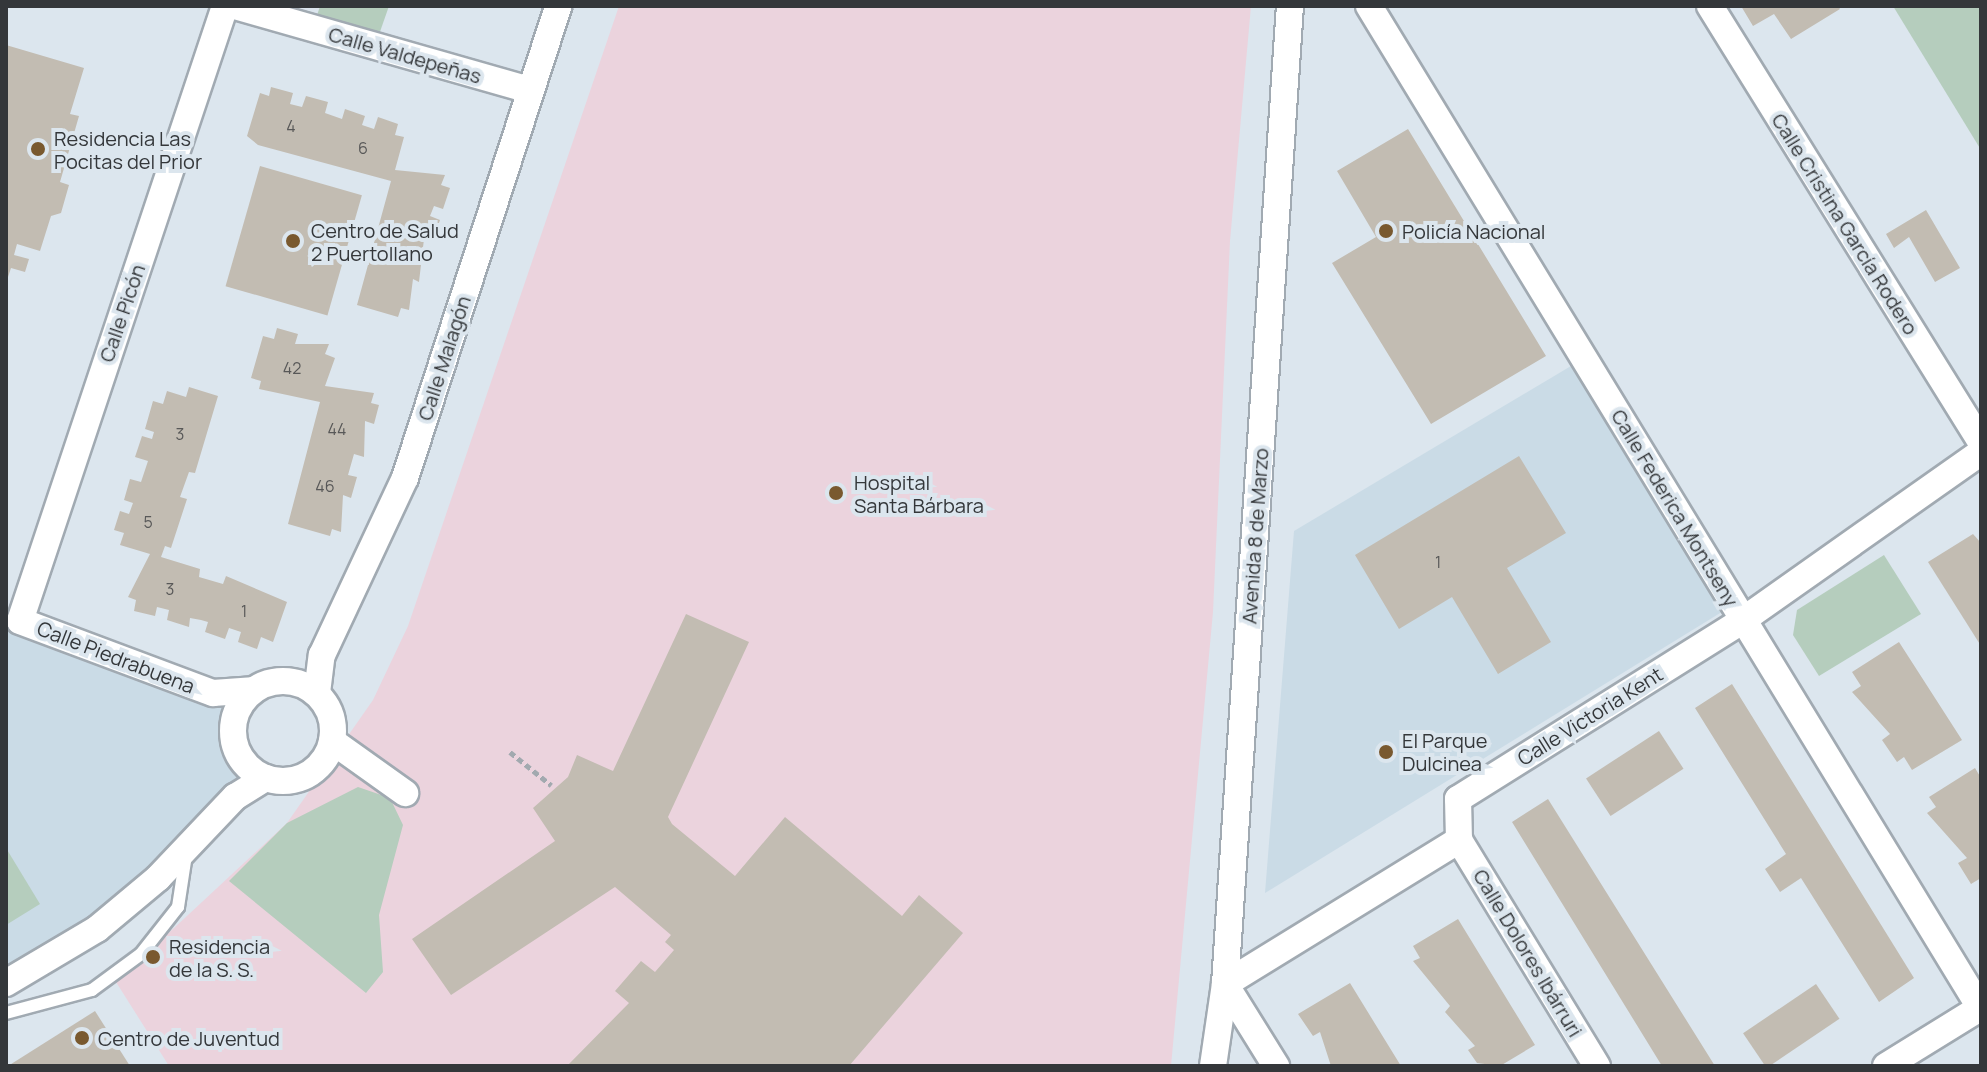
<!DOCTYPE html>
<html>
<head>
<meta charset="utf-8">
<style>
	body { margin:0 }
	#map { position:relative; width:1987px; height:1072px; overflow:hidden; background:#dce6ee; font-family:Manrope,sans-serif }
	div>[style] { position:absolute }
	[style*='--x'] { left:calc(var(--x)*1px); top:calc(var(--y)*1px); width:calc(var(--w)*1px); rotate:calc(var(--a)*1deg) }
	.built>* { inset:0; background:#cadbe6 }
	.medical>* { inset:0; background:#ebd3dd }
	.green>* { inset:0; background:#b5cdbd }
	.building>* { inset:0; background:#c2bcb2; transform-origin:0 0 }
	.path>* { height:5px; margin-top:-2.5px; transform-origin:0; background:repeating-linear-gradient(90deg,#a2a9af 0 6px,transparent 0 10px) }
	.roads { filter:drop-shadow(2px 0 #a1aab2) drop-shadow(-2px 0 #a1aab2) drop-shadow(0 2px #a1aab2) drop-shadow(0 -2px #a1aab2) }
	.service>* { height:12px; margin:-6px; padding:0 6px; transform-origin:6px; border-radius:6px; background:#fff }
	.minor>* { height:26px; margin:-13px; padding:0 13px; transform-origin:13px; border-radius:13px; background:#fff }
	.minor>.ring { margin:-13px; padding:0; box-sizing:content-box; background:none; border:26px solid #fff; border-radius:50% }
	.dots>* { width:22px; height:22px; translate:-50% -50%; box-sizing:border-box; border:4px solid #dce6ee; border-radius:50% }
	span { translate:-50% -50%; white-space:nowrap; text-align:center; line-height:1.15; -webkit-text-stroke:8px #dce6ee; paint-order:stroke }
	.number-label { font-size:16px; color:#585858 }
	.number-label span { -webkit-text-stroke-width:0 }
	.street-label { font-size:20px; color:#34373a }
	.poi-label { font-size:20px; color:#34373a }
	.left { translate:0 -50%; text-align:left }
	.frame { position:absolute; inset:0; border:8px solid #34373a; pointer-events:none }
</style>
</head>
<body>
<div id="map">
	<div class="built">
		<div style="clip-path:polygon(1571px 366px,1725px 610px,1265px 893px,1294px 531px)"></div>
		<div style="clip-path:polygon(6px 618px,240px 703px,232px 738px,244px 765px,235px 797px,158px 878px,6px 983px)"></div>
	</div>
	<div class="medical">
		<div style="clip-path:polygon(619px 6px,1251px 6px,1230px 241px,1213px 612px,1171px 1066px,169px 1066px,116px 982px,287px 823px,373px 700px,408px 626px)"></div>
	</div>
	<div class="green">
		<div style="clip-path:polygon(320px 6px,389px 6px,375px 46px,313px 28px)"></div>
		<div style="clip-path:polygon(1893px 6px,1981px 6px,1981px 150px)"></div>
		<div style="clip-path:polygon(1884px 555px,1921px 614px,1819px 676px,1793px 635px,1797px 610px)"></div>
		<div style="clip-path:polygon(358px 787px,390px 798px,403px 825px,379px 915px,383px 972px,366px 993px,229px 881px,287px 823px)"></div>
		<div style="clip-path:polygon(6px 848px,40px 904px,6px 925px)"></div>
	</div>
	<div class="building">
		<div style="clip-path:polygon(1741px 6px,1838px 6px,1840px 9px,1791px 39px,1774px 14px,1753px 26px)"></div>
		<div style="clip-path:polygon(6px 45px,84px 68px,70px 114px,79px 116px,60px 182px,69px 185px,61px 213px,51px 216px,40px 251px,17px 244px,14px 255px,29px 259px,25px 272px,11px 268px,7px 280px)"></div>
		<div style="clip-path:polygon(271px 87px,293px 93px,290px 104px,302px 107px,306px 96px,328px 102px,325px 113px,342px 119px,345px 109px,365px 116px,362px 125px,374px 129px,378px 117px,398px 124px,395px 135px,404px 137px,395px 170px,445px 175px,441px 185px,450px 188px,443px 209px,434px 206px,430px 216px,440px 220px,432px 242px,424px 239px,419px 282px,413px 279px,409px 310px,401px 308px,398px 317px,357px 305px,391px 181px,258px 145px,247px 136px,260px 93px,269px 96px)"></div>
		<div style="clip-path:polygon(1408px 129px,1546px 356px,1431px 424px,1332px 263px,1376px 237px,1337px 171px)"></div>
		<div style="left:260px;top:166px;width:106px;height:125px;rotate:16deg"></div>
		<div style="clip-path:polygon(1926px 210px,1960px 268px,1935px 282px,1909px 237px,1894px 248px,1886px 234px)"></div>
		<div style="clip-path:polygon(277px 328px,298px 334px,295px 344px,329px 344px,325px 354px,335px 358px,325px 386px,374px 393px,371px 403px,379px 405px,374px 424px,365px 421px,364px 457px,354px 454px,348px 475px,357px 477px,351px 498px,343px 495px,341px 532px,332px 529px,330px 536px,288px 524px,320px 402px,259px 389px,261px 381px,251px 378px,263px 336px,274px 339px)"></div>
		<div style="clip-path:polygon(189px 387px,218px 396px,195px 473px,189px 472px,180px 497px,187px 499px,171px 548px,165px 546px,161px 557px,200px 569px,199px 577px,223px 584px,226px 576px,287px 602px,273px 642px,261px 637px,257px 649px,238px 642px,241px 632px,229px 628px,225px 639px,205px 632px,208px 622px,201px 620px,190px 618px,189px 627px,167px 620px,169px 610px,157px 607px,155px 616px,134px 611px,136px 600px,128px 597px,150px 554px,120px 545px,124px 533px,114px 530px,120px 511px,129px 514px,133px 503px,124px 500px,130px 479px,141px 482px,148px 461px,135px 457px,142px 436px,152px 439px,154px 432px,145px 429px,153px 401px,163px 404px,167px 391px,186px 397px)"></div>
		<div style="clip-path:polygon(1519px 456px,1566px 533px,1507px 568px,1551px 642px,1498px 674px,1452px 597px,1399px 629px,1355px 555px)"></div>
		<div style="clip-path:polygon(1973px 534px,1981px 543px,1981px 646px,1928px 562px)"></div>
		<div style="clip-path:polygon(686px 614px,749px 642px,668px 817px,672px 824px,735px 876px,785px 817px,902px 916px,919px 895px,963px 933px,849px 1066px,567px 1066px,629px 1003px,615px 991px,641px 961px,655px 972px,674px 950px,665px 942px,671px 935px,615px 887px,451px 995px,412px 939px,555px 841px,533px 808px,568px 777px,577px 755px,613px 771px)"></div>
		<div style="clip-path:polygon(1899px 642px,1962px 740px,1912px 770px,1904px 757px,1897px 762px,1882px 740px,1890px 734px,1852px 692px,1861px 686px,1852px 672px)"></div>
		<div style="clip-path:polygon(1732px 684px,1914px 978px,1879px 1002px,1801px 878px,1780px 892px,1765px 869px,1786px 854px,1695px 708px)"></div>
		<div style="left:1659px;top:731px;width:45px;height:87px;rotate:57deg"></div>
		<div style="clip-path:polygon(1975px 768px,1981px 778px,1981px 878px,1971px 884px,1958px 863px,1967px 858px,1927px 813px,1936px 807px,1929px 797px)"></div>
		<div style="clip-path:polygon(1548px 799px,1578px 847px,1715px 1066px,1662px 1066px,1512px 822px)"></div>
		<div style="clip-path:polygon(1458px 919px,1535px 1045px,1500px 1066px,1477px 1063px,1468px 1050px,1475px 1046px,1445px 1012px,1450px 1006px,1413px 961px,1420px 958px,1413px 946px)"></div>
		<div style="clip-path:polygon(1350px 983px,1385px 1040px,1401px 1066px,1331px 1066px,1320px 1032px,1313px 1036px,1298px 1014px)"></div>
		<div style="left:1816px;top:984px;width:42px;height:88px;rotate:56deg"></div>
		<div style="clip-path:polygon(95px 1011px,130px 1066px,8px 1066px)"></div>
	</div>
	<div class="path">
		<div style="--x:510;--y:752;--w:53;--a:38.8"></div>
	</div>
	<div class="roads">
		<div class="service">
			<div style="--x:6;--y:1013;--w:89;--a:-15"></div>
			<div style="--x:92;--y:990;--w:61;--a:-36.3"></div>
			<div style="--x:141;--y:954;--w:60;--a:-51.8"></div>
			<div style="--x:178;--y:907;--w:53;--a:-81.3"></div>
		</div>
		<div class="minor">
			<div style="--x:225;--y:6;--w:648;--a:108.43"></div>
			<div style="--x:20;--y:621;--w:206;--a:20.5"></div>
			<div style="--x:213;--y:693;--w:39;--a:-4"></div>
			<div style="--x:235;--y:6;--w:307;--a:15.9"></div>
			<div style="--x:1369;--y:6;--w:1175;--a:58.61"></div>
			<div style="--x:1710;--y:6;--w:513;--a:58.14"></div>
			<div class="ring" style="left:233px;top:681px;width:74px;height:74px"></div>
			<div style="--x:317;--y:693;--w:38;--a:-83"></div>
			<div style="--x:322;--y:655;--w:195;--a:-64.9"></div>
			<div style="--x:405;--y:478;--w:496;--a:-72"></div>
			<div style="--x:332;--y:741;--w:90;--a:35.5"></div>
			<div style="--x:1459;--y:840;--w:41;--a:-91.4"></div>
			<div style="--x:1458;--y:799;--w:337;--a:-32.1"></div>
			<div style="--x:1743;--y:620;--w:291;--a:-35.2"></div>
			<div style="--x:1459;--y:840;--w:265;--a:58.6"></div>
			<div style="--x:6;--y:983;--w:106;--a:-30.7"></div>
			<div style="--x:97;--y:929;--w:80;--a:-39.9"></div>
			<div style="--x:158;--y:878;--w:112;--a:-46.5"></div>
			<div style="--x:235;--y:797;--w:36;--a:-32"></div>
			<div style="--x:1225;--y:984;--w:275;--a:-31.6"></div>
			<div style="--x:1225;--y:984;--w:97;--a:58.1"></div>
			<div style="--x:1213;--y:1066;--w:83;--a:-81.7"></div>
			<div style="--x:1225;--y:984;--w:980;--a:-86.2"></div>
			<div style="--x:1886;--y:1066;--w:110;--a:-31.7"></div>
		</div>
	</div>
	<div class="dots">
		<div style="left:38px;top:149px;background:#79592f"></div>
		<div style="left:1386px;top:231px;background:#79592f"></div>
		<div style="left:293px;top:241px;background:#79592f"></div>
		<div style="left:836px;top:493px;background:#79592f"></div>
		<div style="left:1386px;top:752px;background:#79592f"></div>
		<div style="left:153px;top:957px;background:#79592f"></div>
		<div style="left:82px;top:1038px;background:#79592f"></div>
	</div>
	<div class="number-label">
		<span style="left:291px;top:126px">4</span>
		<span style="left:363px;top:148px">6</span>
		<span style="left:292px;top:368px">42</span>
		<span style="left:337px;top:429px">44</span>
		<span style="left:180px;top:434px">3</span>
		<span style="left:325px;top:486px">46</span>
		<span style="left:148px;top:522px">5</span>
		<span style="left:1438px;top:562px">1</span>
		<span style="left:170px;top:589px">3</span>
		<span style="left:244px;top:611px">1</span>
	</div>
	<div class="street-label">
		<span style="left:405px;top:55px;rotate:16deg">Calle Valdepeñas</span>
		<span style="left:1845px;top:224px;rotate:58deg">Calle Cristina García Rodero</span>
		<span style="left:122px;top:313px;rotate:-71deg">Calle Picón</span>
		<span style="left:444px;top:358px;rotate:-72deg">Calle Malagón</span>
		<span style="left:1675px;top:508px;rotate:59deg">Calle Federica Montseny</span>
		<span style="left:1255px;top:536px;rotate:-86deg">Avenida 8 de Marzo</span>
		<span style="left:116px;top:657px;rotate:21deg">Calle Piedrabuena</span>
		<span style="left:1590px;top:716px;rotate:-32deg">Calle Victoria Kent</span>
		<span style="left:1528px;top:953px;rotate:59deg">Calle Dolores Ibárruri</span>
	</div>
	<div class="poi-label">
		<span class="left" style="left:54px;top:150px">Residencia Las<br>Pocitas del Prior</span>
		<span class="left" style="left:311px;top:242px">Centro de Salud<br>2 Puertollano</span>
		<span class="left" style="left:1402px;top:231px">Policía Nacional</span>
		<span class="left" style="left:854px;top:494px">Hospital<br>Santa Bárbara</span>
		<span class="left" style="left:1402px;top:752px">El Parque<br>Dulcinea</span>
		<span class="left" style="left:169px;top:958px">Residencia<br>de la S. S.</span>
		<span class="left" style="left:98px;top:1038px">Centro de Juventud</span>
	</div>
	<div class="frame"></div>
</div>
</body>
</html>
